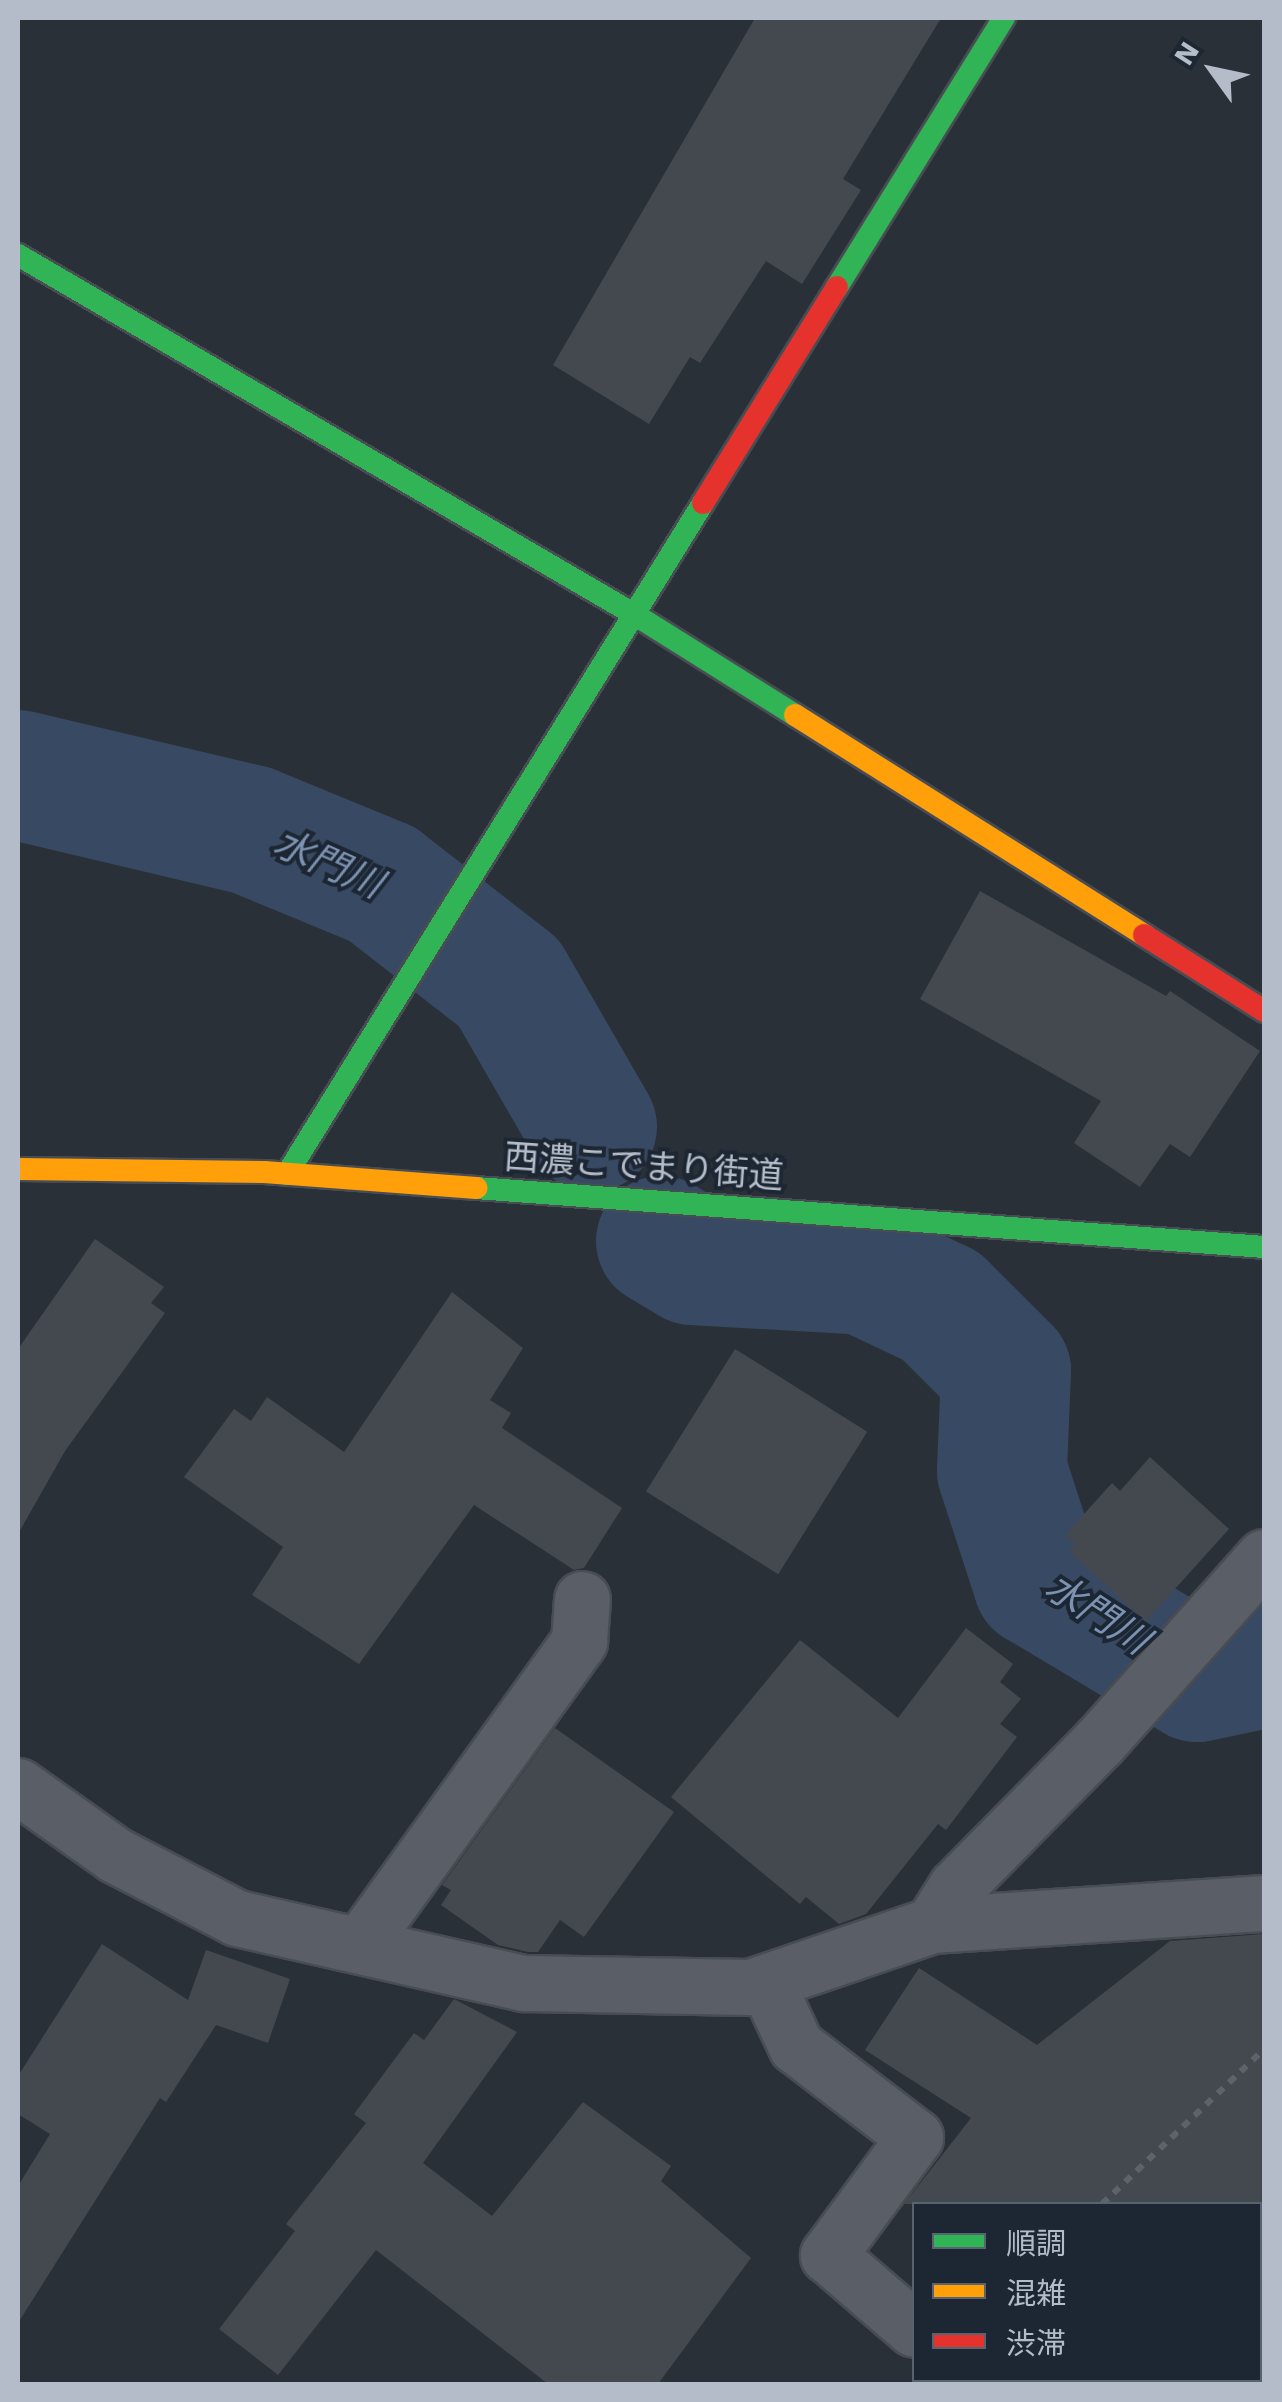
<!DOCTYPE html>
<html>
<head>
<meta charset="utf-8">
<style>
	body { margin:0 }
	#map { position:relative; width:1282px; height:2402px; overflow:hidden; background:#2a3038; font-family:"Work Sans","Noto Sans JP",sans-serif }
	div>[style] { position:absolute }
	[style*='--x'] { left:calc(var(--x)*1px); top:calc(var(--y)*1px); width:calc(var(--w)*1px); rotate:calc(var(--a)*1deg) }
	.river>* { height:130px; margin:-65px; padding:0 65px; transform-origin:65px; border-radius:65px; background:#384963 }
	.building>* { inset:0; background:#444950; transform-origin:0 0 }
	.path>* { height:6px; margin-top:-3px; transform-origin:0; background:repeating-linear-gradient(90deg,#5d636a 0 8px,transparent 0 16px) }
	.roads { filter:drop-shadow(2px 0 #484c53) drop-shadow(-2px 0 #484c53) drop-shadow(0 2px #484c53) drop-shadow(0 -2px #484c53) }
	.street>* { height:55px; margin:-27.5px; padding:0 27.5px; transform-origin:27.5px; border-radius:27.5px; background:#5a5e66 }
	.fast>* { height:22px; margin:-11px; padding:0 11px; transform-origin:11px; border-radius:11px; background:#30b455 }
	.slow>* { height:22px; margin:-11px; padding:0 11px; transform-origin:11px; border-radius:11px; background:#ff9f0a }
	.jam>* { height:22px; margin:-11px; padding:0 11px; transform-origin:11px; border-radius:11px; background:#e5322d }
	span { translate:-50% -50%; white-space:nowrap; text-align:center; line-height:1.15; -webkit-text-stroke:8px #1d2633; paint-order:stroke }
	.street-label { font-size:35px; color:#b4bcc9 }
	.water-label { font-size:38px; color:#7c92b1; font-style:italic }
	.frame { position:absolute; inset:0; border:20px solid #b4bcc9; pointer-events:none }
	.legend { position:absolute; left:912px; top:2202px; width:350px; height:180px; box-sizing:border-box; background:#1d2633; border:2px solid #59626f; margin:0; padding:12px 18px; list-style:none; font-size:30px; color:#b4bcc9 }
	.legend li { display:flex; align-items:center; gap:20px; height:50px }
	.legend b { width:50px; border:2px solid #59626f }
	.north { position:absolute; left:1162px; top:20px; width:100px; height:100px; -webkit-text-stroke:8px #1d2633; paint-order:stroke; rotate:303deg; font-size:28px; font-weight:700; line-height:40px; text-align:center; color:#b4bcc9 }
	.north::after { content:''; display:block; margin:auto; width:35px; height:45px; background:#b4bcc9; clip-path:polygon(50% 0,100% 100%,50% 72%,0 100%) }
</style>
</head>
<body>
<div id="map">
	<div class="river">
		<div style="--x:18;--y:775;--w:239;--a:13.3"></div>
		<div style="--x:251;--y:830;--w:142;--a:22.4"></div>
		<div style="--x:382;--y:884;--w:161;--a:37.9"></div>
		<div style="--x:509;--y:983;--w:166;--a:60"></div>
		<div style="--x:661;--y:1241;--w:37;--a:31"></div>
		<div style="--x:693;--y:1260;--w:172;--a:3.3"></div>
		<div style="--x:865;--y:1270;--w:84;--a:25.3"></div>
		<div style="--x:941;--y:1306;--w:92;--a:45"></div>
		<div style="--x:1006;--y:1371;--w:100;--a:92.3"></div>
		<div style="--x:1002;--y:1471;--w:117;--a:72"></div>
		<div style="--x:1038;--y:1582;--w:185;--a:30.9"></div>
		<div style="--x:1197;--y:1677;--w:68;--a:-11.8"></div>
	</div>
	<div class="building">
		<div style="clip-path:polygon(755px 18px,941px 18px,843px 179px,861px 190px,802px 284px,766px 261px,700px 363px,690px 357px,649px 424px,553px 365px)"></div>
		<div style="clip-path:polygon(980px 891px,1166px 996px,1170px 991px,1260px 1051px,1190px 1157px,1170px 1144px,1140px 1187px,1074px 1143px,1101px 1101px,920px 999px)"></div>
		<div style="clip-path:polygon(95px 1239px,164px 1287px,151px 1303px,165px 1313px,65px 1451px,18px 1534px,18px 1349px)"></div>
		<div style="clip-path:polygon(452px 1292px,523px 1348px,490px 1400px,511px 1413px,502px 1428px,622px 1508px,584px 1568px,574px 1570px,474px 1505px,359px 1664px,252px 1595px,283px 1547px,184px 1477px,234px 1409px,251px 1421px,267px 1397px,344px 1452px)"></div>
		<div style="left:735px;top:1349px;width:156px;height:168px;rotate:32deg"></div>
		<div style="clip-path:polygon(1150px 1457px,1229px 1529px,1146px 1621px,1069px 1552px,1075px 1544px,1065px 1535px,1112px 1483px,1120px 1491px)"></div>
		<div style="clip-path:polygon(966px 1628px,1013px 1664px,1000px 1682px,1021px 1699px,1000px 1724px,1017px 1737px,946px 1830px,938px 1824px,866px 1914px,839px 1924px,806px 1897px,800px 1904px,671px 1797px,800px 1640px,898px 1718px)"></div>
		<div style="clip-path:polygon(555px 1728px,674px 1812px,584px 1937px,560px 1920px,538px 1952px,528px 1952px,498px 1945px,441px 1905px,451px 1890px,442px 1885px)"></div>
		<div style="clip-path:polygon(1264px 1934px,1264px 2204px,904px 2204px,971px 2118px,865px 2050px,919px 1968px,1037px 2045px,1170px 1941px)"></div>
		<div style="clip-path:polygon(102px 1944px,188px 2000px,206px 1950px,290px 1979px,268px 2043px,216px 2025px,166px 2102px,160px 2098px,18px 2323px,18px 2186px,50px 2134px,18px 2114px,18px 2076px)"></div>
		<div style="clip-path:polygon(454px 1999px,517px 2032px,423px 2163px,492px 2216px,583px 2102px,671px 2166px,661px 2181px,751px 2258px,658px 2384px,548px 2384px,376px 2250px,278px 2375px,219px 2329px,295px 2231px,286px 2224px,366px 2123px,354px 2114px,414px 2033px,424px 2040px)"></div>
	</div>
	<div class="path">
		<div style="--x:1102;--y:2204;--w:224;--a:-43.7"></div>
	</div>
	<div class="roads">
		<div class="street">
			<div style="--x:18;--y:1786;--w:119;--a:35.4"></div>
			<div style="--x:115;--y:1855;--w:137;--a:27.3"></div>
			<div style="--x:237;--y:1918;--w:294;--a:12.8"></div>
			<div style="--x:524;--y:1983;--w:226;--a:1"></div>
			<div style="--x:750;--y:1987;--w:192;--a:-18.8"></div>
			<div style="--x:932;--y:1925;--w:333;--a:-3.8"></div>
			<div style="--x:932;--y:1925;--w:45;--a:-57.7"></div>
			<div style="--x:956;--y:1887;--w:205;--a:-45.4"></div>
			<div style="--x:1100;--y:1741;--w:246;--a:-48.3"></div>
			<div style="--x:360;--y:1945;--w:375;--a:-54.2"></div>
			<div style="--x:579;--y:1641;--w:42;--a:-85.9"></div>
			<div style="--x:766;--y:1982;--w:71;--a:64.9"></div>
			<div style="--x:796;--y:2046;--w:150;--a:37.4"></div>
			<div style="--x:915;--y:2137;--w:147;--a:126.4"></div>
			<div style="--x:828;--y:2255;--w:113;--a:40.7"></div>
			<div style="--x:951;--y:2384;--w:5;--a:-53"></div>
		</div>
		<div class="fast">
			<div style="--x:18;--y:255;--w:717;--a:30.25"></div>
			<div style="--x:637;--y:616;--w:186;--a:32.1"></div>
			<div style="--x:837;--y:287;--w:317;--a:-58.2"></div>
			<div style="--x:287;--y:1174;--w:789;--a:-58.2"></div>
			<div style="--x:476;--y:1188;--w:790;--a:4.28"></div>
		</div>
		<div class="slow">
			<div style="--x:795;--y:715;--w:413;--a:32.2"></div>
			<div style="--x:18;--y:1169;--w:246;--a:0.7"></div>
			<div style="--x:264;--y:1172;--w:213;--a:4.3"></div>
		</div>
		<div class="jam">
			<div style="--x:703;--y:503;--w:254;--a:-58.2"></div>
			<div style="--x:1144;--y:935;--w:142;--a:32.3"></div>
		</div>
	</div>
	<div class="street-label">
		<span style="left:644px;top:1166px;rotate:4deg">西濃こでまり街道</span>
	</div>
	<div class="water-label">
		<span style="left:328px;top:864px;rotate:24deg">水門川</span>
		<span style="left:1097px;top:1614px;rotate:33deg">水門川</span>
	</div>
	<div class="frame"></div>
	<ul class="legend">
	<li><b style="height:12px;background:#30b455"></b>順調</li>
	<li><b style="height:12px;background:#ff9f0a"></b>混雑</li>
	<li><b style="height:12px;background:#e5322d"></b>渋滞</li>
	</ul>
	<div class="north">N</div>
</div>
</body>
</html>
